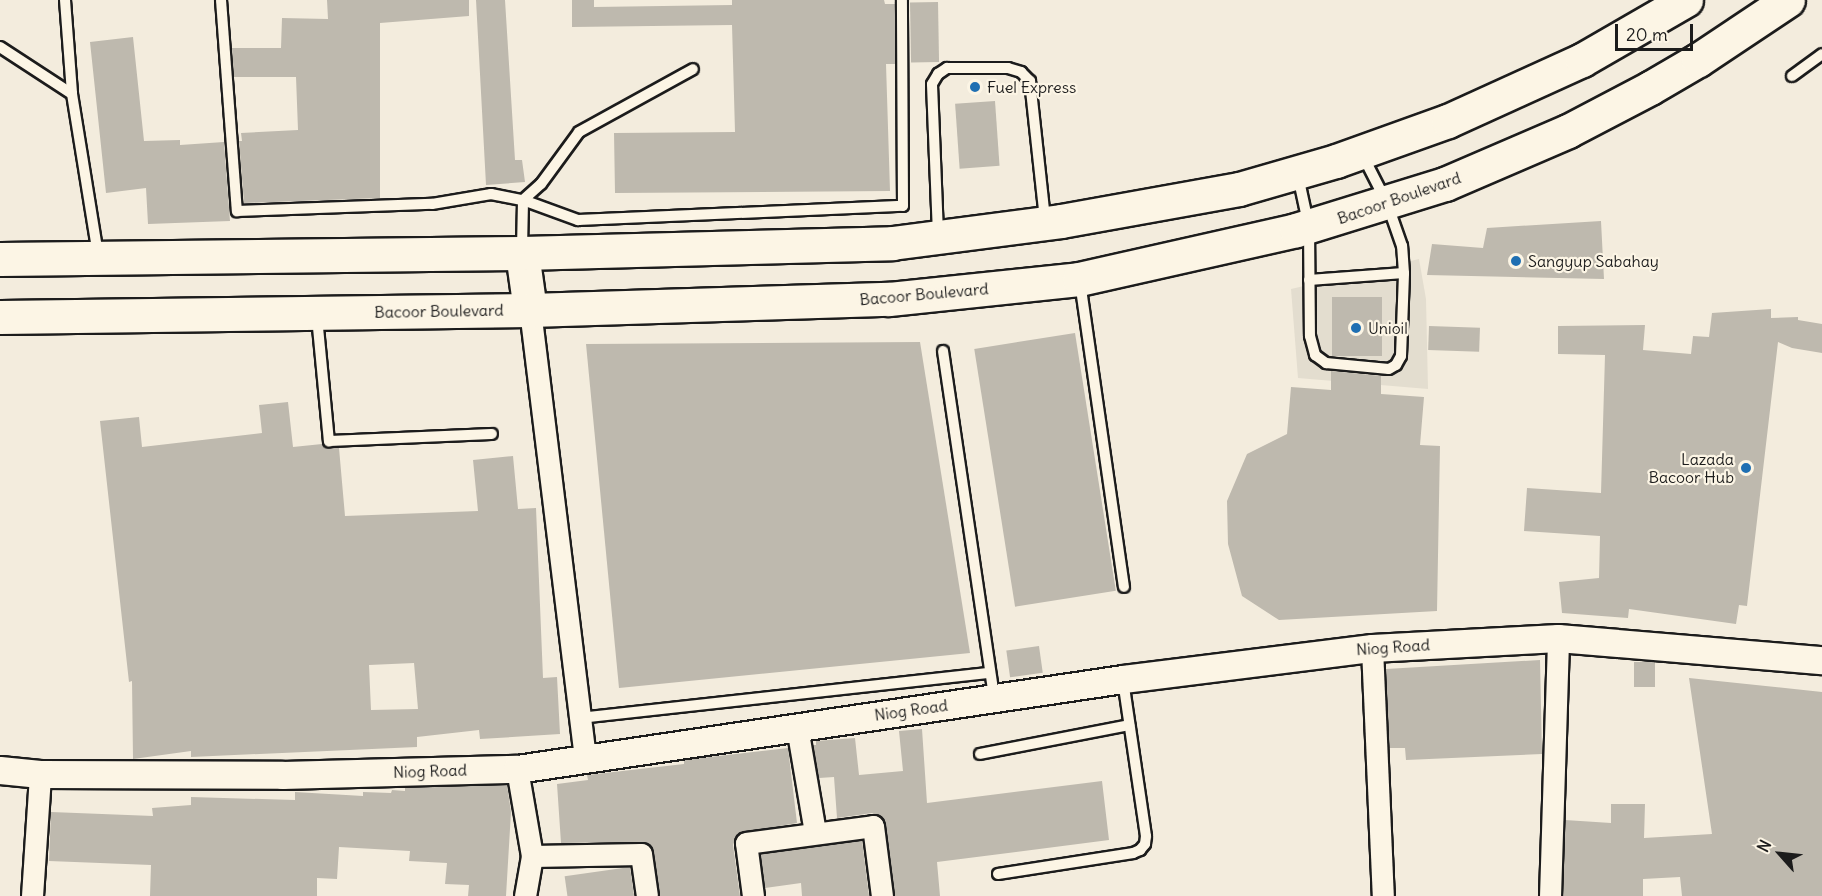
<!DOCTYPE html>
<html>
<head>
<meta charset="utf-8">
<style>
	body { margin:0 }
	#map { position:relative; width:1822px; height:896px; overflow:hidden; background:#f3ecdd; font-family:Delius,sans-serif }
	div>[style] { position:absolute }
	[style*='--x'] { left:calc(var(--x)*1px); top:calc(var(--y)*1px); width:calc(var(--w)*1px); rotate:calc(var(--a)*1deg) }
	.built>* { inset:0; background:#e3ddcf }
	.building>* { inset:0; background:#beb9ae; transform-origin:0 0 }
	.roads { filter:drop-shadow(2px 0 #1c1c1c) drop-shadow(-2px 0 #1c1c1c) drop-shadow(0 2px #1c1c1c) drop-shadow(0 -2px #1c1c1c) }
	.service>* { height:10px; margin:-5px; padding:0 5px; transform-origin:5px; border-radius:5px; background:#fcf5e5 }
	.minor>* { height:21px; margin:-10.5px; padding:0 10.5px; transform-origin:10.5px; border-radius:10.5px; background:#fcf5e5 }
	.tertiary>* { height:27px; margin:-13.5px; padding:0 13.5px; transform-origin:13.5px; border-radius:13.5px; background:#fcf5e5 }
	.primary>* { height:33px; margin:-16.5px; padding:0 16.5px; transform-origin:16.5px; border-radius:16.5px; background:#fcf5e5 }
	.dots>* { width:16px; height:16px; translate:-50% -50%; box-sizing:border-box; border:3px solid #fcf5e5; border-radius:50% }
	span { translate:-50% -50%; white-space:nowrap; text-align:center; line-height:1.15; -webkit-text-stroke:4.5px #fcf5e5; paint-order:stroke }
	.poi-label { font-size:16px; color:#1c1c1c }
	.left { translate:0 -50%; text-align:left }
	.right { translate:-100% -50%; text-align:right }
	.street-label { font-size:16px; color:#1c1c1c }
	.north { position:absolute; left:1750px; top:824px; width:60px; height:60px; -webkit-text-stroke:4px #fcf5e5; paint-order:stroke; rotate:297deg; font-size:16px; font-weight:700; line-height:24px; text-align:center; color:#1c1c1c }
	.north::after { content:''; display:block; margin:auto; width:21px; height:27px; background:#1c1c1c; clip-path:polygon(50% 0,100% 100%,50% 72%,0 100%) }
	.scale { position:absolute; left:1615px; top:24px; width:78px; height:27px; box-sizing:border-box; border:3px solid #1c1c1c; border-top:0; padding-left:8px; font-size:18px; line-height:21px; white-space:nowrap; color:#1c1c1c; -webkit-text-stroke:4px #fcf5e5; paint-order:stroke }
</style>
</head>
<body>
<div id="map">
	<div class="built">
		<div style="clip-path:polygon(1419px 259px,1426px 299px,1428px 389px,1298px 378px,1291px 289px)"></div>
	</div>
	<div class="building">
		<div style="clip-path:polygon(327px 0,469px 0,469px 16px,380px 23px,380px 198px,244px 203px,239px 141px,242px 141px,241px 133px,298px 130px,296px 77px,234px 77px,232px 48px,281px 48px,282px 18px,328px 19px)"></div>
		<div style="clip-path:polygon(476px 0,505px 0,515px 160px,522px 160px,525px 182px,486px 185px)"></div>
		<div style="clip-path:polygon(572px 0,594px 0,594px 7px,732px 5px,732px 0,884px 0,885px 4px,895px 4px,895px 64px,886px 64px,890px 191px,615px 193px,614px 133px,735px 132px,732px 25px,572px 27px)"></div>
		<div style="left:938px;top:2px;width:60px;height:28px;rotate:89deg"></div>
		<div style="clip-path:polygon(133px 37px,144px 141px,180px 140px,180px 145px,224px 142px,230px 221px,148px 224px,146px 188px,106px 193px,90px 42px)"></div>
		<div style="left:995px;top:101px;width:65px;height:40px;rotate:86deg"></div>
		<div style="clip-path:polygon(1601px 221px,1604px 279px,1427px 275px,1432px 244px,1483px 248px,1487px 228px)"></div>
		<div style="left:1332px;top:297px;width:50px;height:59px"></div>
		<div style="clip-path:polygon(1771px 309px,1771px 318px,1798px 317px,1798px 320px,1822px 324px,1822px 353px,1792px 348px,1778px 342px,1747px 606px,1739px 605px,1736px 624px,1629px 609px,1628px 618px,1562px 613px,1559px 582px,1599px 578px,1600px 536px,1524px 531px,1527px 488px,1601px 493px,1605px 355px,1558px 354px,1558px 326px,1645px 325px,1643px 350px,1691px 354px,1693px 336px,1709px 337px,1712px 313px)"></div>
		<div style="left:1429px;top:326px;width:51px;height:24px;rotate:2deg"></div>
		<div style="left:1075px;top:333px;width:261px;height:102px;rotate:81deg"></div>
		<div style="clip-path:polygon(920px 342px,970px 653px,619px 688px,586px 344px)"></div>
		<div style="clip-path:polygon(1331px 371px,1381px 376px,1381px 394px,1424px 397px,1420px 445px,1440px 446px,1437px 611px,1279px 620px,1242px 596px,1228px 544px,1227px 501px,1247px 454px,1287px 434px,1291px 387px,1331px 390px)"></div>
		<div style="clip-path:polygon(evenodd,288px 402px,293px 447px,322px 444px,326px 448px,339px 448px,345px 516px,478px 511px,473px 460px,513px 456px,518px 509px,536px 508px,543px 678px,557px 677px,560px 734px,480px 739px,479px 730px,417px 737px,417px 747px,191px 757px,191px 751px,133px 759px,132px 681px,129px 682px,100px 421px,139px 417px,142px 447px,262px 433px,259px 405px,288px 402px,414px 663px,418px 709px,371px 710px,369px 665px,414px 663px)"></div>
		<div style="left:1039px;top:646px;width:27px;height:33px;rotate:82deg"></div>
		<div style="clip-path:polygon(1540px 660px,1542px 754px,1406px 760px,1405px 748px,1389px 748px,1386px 669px)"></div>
		<div style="left:1634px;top:662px;width:21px;height:25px"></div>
		<div style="clip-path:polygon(1689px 678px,1822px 692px,1822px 896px,1682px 896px,1680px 877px,1643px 879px,1643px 896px,1563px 896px,1565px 820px,1611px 823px,1611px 804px,1645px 804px,1644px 838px,1712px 834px)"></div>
		<div style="clip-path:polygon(922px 729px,927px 803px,1102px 781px,1109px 840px,937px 862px,940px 896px,895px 896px,883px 819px,872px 813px,837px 818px,834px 777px,819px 778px,813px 745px,816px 745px,816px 741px,855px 738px,859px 775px,903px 771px,899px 731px)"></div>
		<div style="clip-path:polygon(788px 748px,797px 823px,738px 833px,733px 845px,740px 896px,659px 896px,654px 852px,646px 842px,561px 843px,557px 784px,588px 780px,587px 775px,684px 764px,684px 760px)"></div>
		<div style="clip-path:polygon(507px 785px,511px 812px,506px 896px,468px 896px,469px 885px,445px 884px,447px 863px,409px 861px,410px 851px,339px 847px,337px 879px,317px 878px,317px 896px,150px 896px,151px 865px,49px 861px,51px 812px,153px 816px,152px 808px,191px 805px,191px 797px,295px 800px,295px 792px,363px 796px,363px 792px,391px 793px,392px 790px,405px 791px,405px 788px)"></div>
		<div style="clip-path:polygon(862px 840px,869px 896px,802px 896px,801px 883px,765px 888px,760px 854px)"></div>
		<div style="left:630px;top:867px;width:29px;height:66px;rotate:82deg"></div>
	</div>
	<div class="roads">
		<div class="service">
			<div style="--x:65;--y:0;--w:94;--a:85.7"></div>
			<div style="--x:221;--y:0;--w:212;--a:85.7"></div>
			<div style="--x:237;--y:211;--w:195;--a:-2.1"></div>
			<div style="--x:432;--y:204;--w:60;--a:-9.6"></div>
			<div style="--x:491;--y:194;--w:33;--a:11"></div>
			<div style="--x:523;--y:200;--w:59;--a:20"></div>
			<div style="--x:578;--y:220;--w:325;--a:-2.5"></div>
			<div style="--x:903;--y:206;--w:206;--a:-90.3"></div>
			<div style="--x:0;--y:47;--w:86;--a:33.1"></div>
			<div style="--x:72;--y:94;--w:162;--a:80.8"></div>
			<div style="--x:1792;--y:76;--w:37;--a:-36"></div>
			<div style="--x:1298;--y:176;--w:52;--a:77.8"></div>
			<div style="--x:1309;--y:227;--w:109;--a:89.5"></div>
			<div style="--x:1310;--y:336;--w:20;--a:75"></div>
			<div style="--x:1315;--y:355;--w:14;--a:36"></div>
			<div style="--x:1326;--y:363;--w:63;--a:5.4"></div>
			<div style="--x:1389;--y:369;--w:8;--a:-30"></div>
			<div style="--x:1396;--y:365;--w:10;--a:-61"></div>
			<div style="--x:1401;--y:356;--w:83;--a:-87.9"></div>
			<div style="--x:1404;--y:273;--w:27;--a:-94"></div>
			<div style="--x:1402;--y:246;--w:46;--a:-109.2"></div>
			<div style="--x:1387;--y:203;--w:53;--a:-117.1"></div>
			<div style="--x:938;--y:234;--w:150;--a:-92.3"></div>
			<div style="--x:932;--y:84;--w:12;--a:-59"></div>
			<div style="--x:938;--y:74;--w:11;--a:-34"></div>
			<div style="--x:947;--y:68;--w:61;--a:0"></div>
			<div style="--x:1008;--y:68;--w:14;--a:17"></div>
			<div style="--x:1021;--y:72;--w:13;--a:45"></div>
			<div style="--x:1030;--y:81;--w:139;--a:83.8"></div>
			<div style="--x:522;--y:249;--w:49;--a:-88.8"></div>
			<div style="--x:523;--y:200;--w:24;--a:-42"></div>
			<div style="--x:541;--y:184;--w:64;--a:-53.8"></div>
			<div style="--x:579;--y:132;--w:130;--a:-28.9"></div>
			<div style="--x:1309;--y:280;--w:95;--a:-4.2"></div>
			<div style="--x:1080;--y:282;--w:308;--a:81.8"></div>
			<div style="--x:317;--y:317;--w:125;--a:84.5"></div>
			<div style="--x:329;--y:441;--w:163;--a:-2.5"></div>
			<div style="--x:943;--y:351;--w:351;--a:81.6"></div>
			<div style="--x:580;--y:718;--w:412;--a:-6.3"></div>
			<div style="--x:980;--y:754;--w:152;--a:-11"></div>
			<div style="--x:998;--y:874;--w:137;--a:-8.8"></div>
			<div style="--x:1133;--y:853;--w:8;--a:-23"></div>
			<div style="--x:1140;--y:850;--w:8;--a:-50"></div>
			<div style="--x:1145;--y:844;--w:8;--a:-83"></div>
			<div style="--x:1146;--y:836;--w:158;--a:-98.4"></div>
		</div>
		<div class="minor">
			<div style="--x:530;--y:310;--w:451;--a:83"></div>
			<div style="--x:1372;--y:648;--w:248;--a:87.5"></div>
			<div style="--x:797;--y:727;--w:107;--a:80.3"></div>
			<div style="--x:517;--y:769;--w:88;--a:80.2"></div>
			<div style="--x:532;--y:856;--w:41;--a:99.9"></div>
			<div style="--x:532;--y:856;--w:109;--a:-1.1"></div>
			<div style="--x:641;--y:854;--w:42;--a:81.9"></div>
			<div style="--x:32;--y:896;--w:122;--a:-86.2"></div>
			<div style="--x:753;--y:896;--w:53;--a:-97.5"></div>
			<div style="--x:746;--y:843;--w:128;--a:-7.6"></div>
			<div style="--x:873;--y:826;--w:71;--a:82.7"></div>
			<div style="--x:1550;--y:896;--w:258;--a:-88.2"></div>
		</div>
		<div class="tertiary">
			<div style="--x:0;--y:770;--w:40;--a:5.7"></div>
			<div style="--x:40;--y:774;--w:242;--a:0.2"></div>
			<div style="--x:282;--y:775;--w:235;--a:-1.5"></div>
			<div style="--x:517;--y:769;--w:613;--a:-8.45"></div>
			<div style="--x:1123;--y:679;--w:251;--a:-7.1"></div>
			<div style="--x:1372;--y:648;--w:186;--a:-3.1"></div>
			<div style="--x:1558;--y:638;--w:265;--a:4.8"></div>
		</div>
		<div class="primary">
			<div style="--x:522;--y:253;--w:58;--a:82"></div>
			<div style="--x:0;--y:259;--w:522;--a:-0.66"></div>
			<div style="--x:522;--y:253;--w:370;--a:-1.5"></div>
			<div style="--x:892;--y:243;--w:170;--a:-7.4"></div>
			<div style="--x:1061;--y:221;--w:181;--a:-10.2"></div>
			<div style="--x:1239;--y:189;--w:101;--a:-16.1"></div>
			<div style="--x:1336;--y:161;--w:119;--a:-19.7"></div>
			<div style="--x:1448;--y:121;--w:147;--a:-24.5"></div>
			<div style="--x:1582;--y:60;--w:120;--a:-30"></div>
			<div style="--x:0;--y:317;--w:530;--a:-0.76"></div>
			<div style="--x:530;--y:310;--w:359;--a:-1.8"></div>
			<div style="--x:889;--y:299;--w:191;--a:-6"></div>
			<div style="--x:1079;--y:279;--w:222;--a:-12.7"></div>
			<div style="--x:1296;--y:230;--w:156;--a:-17.2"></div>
			<div style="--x:1445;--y:184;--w:134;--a:-23.3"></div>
			<div style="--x:1568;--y:131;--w:93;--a:-27.7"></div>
			<div style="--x:1650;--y:88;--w:56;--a:-30.3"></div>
			<div style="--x:1698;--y:60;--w:108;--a:-33.7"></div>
		</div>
	</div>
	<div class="dots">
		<div style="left:975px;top:87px;background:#1f6fb2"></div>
		<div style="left:1516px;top:261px;background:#1f6fb2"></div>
		<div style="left:1356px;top:328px;background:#1f6fb2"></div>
		<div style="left:1746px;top:468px;background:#1f6fb2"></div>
	</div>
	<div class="poi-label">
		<span class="left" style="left:987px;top:87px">Fuel Express</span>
		<span class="left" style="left:1528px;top:261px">Sangyup Sabahay</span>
		<span class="left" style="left:1368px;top:328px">Unioil</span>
		<span class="right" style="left:1734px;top:468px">Lazada<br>Bacoor Hub</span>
	</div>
	<div class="street-label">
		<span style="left:1399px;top:198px;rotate:-19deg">Bacoor Boulevard</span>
		<span style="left:924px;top:294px;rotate:-5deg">Bacoor Boulevard</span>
		<span style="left:439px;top:311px;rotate:-1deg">Bacoor Boulevard</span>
		<span style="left:1393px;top:647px;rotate:-4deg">Niog Road</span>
		<span style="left:911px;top:710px;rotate:-8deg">Niog Road</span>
		<span style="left:430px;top:771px;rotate:-2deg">Niog Road</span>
	</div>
	<div class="north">N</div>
	<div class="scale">20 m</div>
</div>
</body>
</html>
